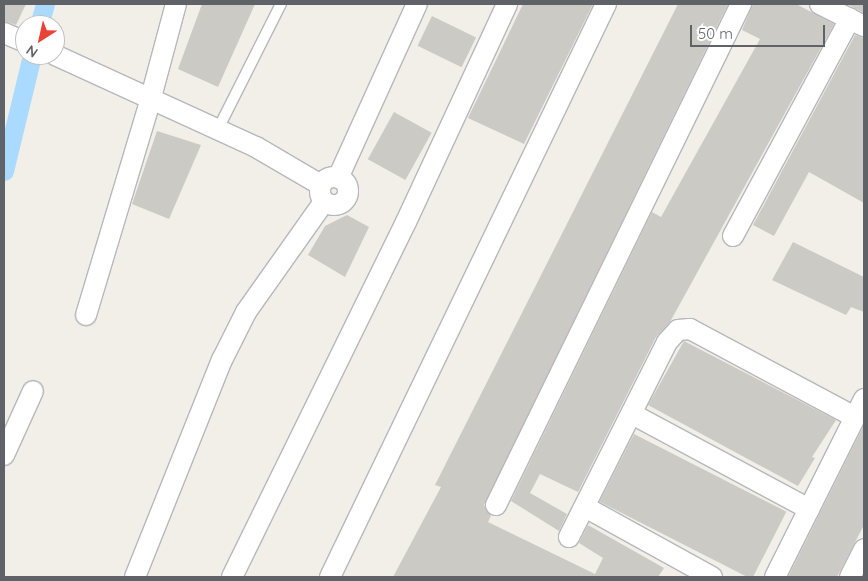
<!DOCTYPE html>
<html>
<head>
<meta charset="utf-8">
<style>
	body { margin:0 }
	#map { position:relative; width:868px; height:581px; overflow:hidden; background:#f1efe8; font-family:Quicksand,sans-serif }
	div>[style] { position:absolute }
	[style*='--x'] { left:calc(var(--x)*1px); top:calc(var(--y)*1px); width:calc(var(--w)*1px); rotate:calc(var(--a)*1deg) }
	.canal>* { height:19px; margin:-9.5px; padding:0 9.5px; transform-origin:9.5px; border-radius:9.5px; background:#aadaff }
	.building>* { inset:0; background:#cccac5; transform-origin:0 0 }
	.roads { filter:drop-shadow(1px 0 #b5b8bc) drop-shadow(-1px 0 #b5b8bc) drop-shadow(0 1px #b5b8bc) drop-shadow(0 -1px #b5b8bc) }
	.service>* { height:10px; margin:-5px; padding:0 5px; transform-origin:5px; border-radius:5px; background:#fff }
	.minor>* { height:20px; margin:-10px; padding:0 10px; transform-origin:10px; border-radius:10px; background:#fff }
	.minor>.ring { margin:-10px; padding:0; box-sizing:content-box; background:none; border:20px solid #fff; border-radius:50% }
	span { translate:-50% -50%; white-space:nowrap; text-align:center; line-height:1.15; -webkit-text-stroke:4.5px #fff; paint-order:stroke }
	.frame { position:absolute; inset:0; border:5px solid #5f6368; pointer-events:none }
	.north { position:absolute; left:15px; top:15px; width:50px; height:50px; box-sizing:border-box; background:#fff; border:1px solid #bfc1c3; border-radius:50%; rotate:215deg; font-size:14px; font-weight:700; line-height:20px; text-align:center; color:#5f6368 }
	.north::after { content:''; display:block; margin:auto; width:18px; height:22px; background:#ea4335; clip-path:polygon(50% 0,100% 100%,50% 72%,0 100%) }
	.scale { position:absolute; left:690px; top:25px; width:135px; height:22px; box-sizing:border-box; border:2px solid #5f6368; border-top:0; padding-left:6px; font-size:15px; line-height:18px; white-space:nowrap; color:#5f6368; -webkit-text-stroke:4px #fff; paint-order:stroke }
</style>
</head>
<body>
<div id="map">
	<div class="canal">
		<div style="--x:39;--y:25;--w:22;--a:-74"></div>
		<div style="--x:4;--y:171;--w:119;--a:-76.4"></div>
	</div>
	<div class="building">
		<div style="clip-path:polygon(4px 4px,26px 4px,16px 25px,4px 21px)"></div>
		<div style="clip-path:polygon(202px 4px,255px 4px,218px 87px,178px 69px)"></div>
		<div style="clip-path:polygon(523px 4px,593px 4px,524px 144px,468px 118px)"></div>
		<div style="clip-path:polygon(678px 4px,728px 4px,484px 505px,491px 516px,488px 522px,595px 574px,603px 558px,579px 543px,588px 525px,664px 568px,658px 577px,393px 577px,441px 487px,435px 485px)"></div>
		<div style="clip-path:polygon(753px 4px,796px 4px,834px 24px,670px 322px,656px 337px,578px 492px,540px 474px,530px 493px,567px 514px,559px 531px,511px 501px,652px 212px,661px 217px,760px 39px,742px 30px)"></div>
		<div style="clip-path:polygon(847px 4px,864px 4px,864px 13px)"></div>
		<div style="left:432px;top:16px;width:49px;height:33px;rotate:26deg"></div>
		<div style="clip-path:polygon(855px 35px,864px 38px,864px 203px,809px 172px,774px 236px,753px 225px)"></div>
		<div style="left:394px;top:112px;width:43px;height:54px;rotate:29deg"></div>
		<div style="clip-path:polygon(157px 131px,201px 145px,169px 219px,132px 204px)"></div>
		<div style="clip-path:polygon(347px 215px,369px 227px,345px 277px,308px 255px,325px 226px)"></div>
		<div style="clip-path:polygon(793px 242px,864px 277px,864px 312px,851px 307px,846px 315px,772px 280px)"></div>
		<div style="clip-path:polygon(684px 341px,836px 420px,812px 457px,815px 458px,798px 486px,648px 405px)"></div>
		<div style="clip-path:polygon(864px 425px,864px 525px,837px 577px,788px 577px)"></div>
		<div style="left:634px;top:434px;width:171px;height:76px;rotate:27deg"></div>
	</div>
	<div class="roads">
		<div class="service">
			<div style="--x:218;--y:129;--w:140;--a:-63.3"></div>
		</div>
		<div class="minor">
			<div style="--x:820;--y:4;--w:49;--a:26.6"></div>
			<div style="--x:4;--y:33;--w:23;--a:23"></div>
			<div style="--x:55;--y:55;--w:221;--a:24.6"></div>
			<div style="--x:256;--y:147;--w:75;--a:30.3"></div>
			<div class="ring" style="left:320px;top:177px;width:8px;height:8px"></div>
			<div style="--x:338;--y:178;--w:191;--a:-65.6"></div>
			<div style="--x:733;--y:236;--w:247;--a:-61.7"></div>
			<div style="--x:86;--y:315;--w:223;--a:-73.3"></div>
			<div style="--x:150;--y:101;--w:100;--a:-75"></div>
			<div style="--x:632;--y:414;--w:201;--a:28.2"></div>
			<div style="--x:4;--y:455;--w:70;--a:-65.6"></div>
			<div style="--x:496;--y:505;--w:558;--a:-63.94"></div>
			<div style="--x:585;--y:507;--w:145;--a:28.9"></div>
			<div style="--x:569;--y:537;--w:218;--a:-63.3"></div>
			<div style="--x:667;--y:342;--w:16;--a:-47"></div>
			<div style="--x:678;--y:330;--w:12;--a:-5"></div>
			<div style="--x:690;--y:329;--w:187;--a:28.1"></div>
			<div style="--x:135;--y:577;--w:234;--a:-68.2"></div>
			<div style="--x:222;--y:360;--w:54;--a:-63.4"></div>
			<div style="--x:246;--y:312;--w:135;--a:-54.7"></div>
			<div style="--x:232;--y:577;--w:395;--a:-63.9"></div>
			<div style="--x:406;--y:222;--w:240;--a:-65.1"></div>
			<div style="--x:330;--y:577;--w:636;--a:-64.28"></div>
			<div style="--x:775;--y:577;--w:199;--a:-63.4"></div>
			<div style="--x:850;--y:577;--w:31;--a:-63"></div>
		</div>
	</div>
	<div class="frame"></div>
	<div class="north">N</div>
	<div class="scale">50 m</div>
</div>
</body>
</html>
